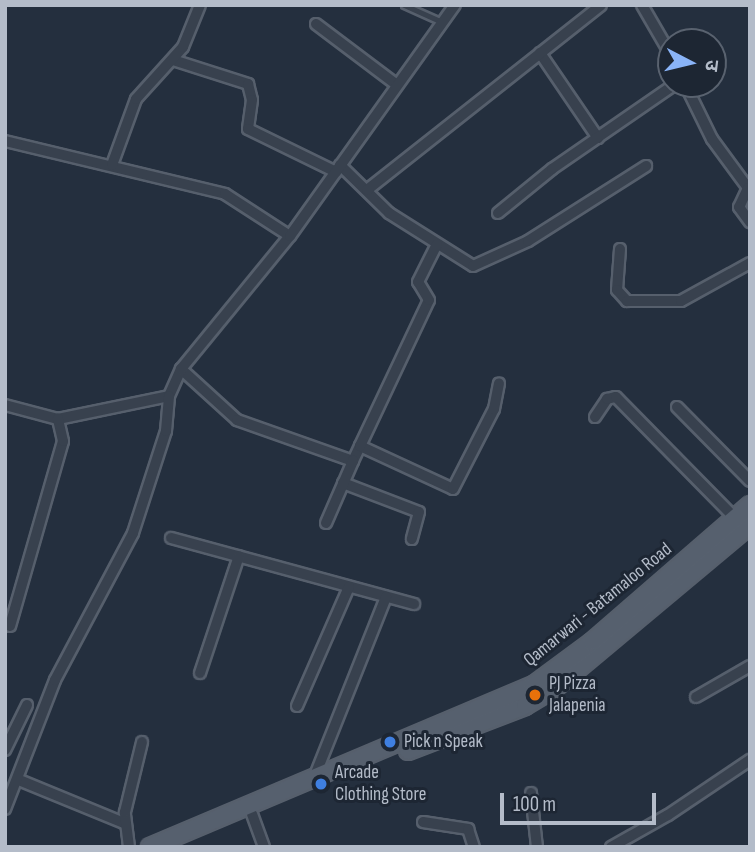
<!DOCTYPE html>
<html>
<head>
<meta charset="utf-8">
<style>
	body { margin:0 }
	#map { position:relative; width:755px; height:852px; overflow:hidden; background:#242f3e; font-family:"Sofia Sans Condensed","Noto Sans Devanagari",sans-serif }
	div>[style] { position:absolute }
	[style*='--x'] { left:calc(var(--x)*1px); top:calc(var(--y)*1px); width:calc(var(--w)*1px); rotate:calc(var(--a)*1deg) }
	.roads { filter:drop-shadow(2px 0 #565f6c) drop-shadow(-2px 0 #565f6c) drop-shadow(0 2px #565f6c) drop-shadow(0 -2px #565f6c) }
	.lane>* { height:5px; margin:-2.5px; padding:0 2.5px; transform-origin:2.5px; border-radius:2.5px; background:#38414e }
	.street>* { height:10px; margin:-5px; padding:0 5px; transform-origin:5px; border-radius:5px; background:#38414e }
	.primary>* { height:16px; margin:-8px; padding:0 8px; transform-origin:8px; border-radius:8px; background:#56606e }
	.dots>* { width:19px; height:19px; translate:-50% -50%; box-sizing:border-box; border:4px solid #1d2633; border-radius:50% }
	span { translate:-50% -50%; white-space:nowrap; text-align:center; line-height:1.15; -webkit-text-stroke:6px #1d2633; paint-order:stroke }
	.street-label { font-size:19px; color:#b4bcc9 }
	.poi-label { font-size:19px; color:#b4bcc9 }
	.left { translate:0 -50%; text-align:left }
	.frame { position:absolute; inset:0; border:7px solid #b4bcc9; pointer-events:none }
	.north { position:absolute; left:657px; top:28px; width:70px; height:70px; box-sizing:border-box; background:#1d2633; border:2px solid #59626f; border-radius:50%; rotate:97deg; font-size:19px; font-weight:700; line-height:28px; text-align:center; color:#b4bcc9 }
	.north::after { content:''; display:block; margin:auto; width:24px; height:32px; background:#8ab4f8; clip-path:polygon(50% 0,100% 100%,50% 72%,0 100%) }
	.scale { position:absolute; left:500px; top:793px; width:156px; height:32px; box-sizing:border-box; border:4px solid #b4bcc9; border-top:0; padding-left:9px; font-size:21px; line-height:24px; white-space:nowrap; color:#b4bcc9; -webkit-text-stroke:5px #1d2633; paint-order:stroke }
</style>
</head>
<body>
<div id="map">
	<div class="roads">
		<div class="lane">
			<div style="--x:404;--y:5;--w:42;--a:24.1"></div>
		</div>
		<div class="street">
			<div style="--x:642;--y:5;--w:58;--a:59.9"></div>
			<div style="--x:316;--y:24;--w:101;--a:37"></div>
			<div style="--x:540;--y:53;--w:103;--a:55.7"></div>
			<div style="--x:173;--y:60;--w:79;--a:17.7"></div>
			<div style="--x:248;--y:84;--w:16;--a:76"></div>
			<div style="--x:252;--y:100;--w:29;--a:98"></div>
			<div style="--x:248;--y:129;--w:98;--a:26"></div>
			<div style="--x:685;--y:84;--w:61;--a:63.9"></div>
			<div style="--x:712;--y:139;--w:61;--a:53.7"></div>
			<div style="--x:748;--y:188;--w:21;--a:115"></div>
			<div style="--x:739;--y:207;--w:19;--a:54"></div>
			<div style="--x:5;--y:141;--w:226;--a:13.5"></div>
			<div style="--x:225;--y:194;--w:77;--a:32.9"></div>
			<div style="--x:112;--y:165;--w:70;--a:-70"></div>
			<div style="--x:136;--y:99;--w:70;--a:-47.9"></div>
			<div style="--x:183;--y:47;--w:45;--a:-68"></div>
			<div style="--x:340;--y:165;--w:69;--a:44.4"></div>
			<div style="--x:389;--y:213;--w:99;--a:32.2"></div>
			<div style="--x:473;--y:266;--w:60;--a:-24.4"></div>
			<div style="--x:528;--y:241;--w:140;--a:-32.4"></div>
			<div style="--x:367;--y:190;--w:298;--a:-38.3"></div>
			<div style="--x:498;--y:213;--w:70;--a:-39.2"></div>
			<div style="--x:552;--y:169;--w:150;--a:-34.6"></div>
			<div style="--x:620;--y:249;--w:41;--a:94.2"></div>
			<div style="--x:617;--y:290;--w:15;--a:48"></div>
			<div style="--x:627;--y:301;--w:54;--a:0"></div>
			<div style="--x:681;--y:301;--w:79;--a:-28.8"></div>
			<div style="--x:181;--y:369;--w:76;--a:42.3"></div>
			<div style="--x:237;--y:420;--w:123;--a:19.5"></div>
			<div style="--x:353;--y:461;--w:17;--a:-65"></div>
			<div style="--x:360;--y:446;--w:102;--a:24.8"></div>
			<div style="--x:453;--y:489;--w:90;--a:-62.9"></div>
			<div style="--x:494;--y:409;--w:26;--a:-79"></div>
			<div style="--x:5;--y:405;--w:55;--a:14.8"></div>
			<div style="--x:58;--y:419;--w:113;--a:-11.7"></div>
			<div style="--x:169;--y:396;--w:30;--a:-66"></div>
			<div style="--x:181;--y:369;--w:172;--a:-50.7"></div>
			<div style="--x:290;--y:236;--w:284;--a:-54.5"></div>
			<div style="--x:677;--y:407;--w:104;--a:45.4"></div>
			<div style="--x:595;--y:417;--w:22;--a:-56"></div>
			<div style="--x:607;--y:399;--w:9;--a:-13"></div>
			<div style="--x:616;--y:397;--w:170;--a:45.5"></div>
			<div style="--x:360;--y:446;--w:161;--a:-64.7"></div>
			<div style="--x:429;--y:300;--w:21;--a:-121"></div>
			<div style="--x:418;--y:282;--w:42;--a:-63.4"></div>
			<div style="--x:343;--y:483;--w:81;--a:20.9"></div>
			<div style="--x:419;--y:512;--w:28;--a:105"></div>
			<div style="--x:326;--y:523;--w:68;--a:-66.5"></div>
			<div style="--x:171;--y:538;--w:252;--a:15.2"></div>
			<div style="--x:10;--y:626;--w:192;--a:-74"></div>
			<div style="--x:63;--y:441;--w:23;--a:-103"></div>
			<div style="--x:200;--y:673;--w:123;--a:-71.6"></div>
			<div style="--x:696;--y:697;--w:62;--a:-29.9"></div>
			<div style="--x:297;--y:706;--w:130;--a:-66.4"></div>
			<div style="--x:5;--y:750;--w:50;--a:-63.9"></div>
			<div style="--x:314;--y:778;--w:195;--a:-68.3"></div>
			<div style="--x:19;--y:780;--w:113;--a:22.3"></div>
			<div style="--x:531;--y:793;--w:54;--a:83.7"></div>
			<div style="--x:5;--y:809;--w:138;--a:-68.8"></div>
			<div style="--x:55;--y:680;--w:166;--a:-62"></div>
			<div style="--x:133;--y:533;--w:107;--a:-72.1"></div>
			<div style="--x:166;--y:431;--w:35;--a:-85"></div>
			<div style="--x:252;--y:814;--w:35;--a:70"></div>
			<div style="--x:423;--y:822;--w:46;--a:8.8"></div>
			<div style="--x:468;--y:829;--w:19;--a:72"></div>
			<div style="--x:129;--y:847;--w:35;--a:-97"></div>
			<div style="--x:125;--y:812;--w:72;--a:-76.3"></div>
			<div style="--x:611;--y:847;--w:65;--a:-29.3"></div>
			<div style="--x:668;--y:815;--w:99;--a:-33.9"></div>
		</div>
		<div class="primary">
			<div style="--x:408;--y:751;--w:125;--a:-21"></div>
			<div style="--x:525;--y:706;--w:35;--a:-31"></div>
			<div style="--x:555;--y:688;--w:254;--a:-39.9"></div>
			<div style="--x:150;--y:847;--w:417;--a:-22.9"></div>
			<div style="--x:534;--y:685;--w:72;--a:-36.6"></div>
			<div style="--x:592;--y:642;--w:209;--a:-40.9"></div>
		</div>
	</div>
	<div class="dots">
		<div style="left:535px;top:695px;background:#e8710a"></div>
		<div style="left:390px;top:742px;background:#3f7fe0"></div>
		<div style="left:321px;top:784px;background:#3f7fe0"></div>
	</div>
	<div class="street-label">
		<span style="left:598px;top:605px;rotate:-39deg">Qamarwari - Batamaloo Road</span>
	</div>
	<div class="poi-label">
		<span class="left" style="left:549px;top:695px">PJ Pizza<br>Jalapenia</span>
		<span class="left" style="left:404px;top:742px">Pick n Speak</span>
		<span class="left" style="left:335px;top:784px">Arcade<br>Clothing Store</span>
	</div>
	<div class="frame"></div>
	<div class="north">उ</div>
	<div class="scale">100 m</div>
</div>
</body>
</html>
